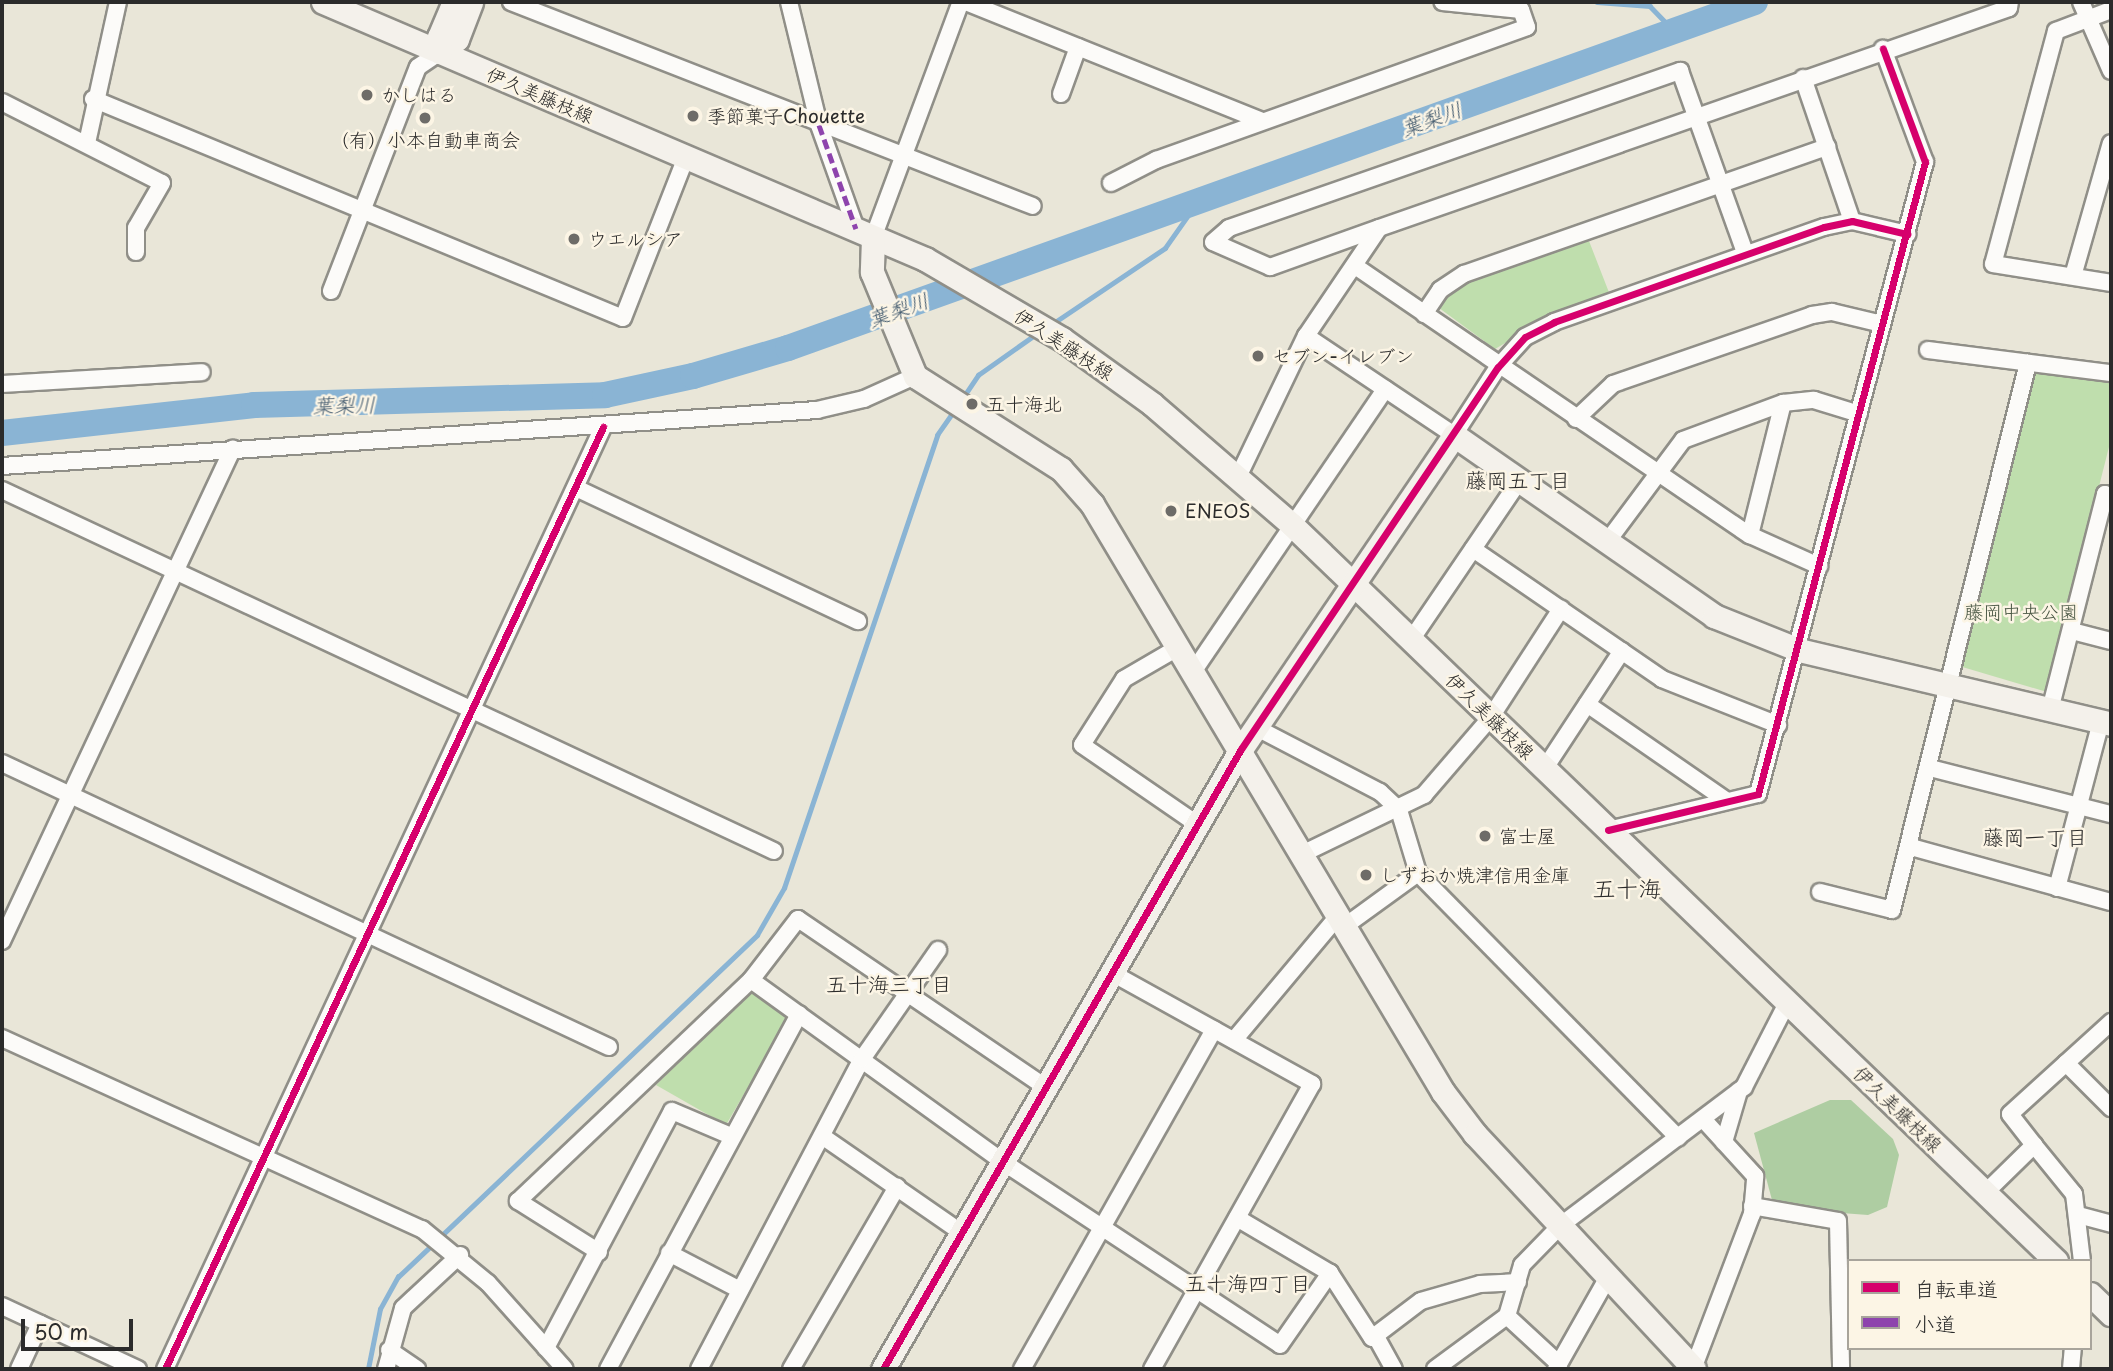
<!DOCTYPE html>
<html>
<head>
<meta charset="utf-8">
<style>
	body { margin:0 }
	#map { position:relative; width:2113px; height:1371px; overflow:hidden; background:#e9e6d8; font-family:"Playpen Sans","Klee One",sans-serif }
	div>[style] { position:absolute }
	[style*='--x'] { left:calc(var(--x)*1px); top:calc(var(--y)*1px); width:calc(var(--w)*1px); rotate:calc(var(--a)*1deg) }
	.green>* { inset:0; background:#bfdead }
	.forest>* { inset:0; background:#aecda2 }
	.stream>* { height:4.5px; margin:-2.25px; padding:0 2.25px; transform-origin:2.25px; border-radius:2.25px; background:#8ab4d4 }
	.river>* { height:26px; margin:-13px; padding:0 13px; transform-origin:13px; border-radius:13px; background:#8ab4d4 }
	.roads { filter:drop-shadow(2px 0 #908f88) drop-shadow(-2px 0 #908f88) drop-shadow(0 2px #908f88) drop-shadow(0 -2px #908f88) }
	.street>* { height:16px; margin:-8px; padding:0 8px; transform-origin:8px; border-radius:8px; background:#fcfbf9 }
	.secondary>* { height:23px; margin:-11.5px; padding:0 11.5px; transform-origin:11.5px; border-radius:11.5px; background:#f4f1eb }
	.quiet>* { height:5px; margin-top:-2.5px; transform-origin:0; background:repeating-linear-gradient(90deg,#8e44ad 0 10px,transparent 0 15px) }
	.cycleway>* { height:7px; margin:-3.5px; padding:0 3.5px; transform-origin:3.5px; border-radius:3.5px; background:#d6006c }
	.dots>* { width:19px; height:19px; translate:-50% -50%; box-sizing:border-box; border:4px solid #fcf5e5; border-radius:50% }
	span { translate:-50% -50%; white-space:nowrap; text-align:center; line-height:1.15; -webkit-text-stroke:5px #fcf5e5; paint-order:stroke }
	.poi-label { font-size:19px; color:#2b2b2b }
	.left { translate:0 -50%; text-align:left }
	.street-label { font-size:19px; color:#2b2b2b }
	.park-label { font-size:19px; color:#485643 }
	.water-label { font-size:21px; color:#41596e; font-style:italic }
	.neighbourhood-label { font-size:21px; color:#2b2b2b }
	.quarter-label { font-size:23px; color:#2b2b2b }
	.frame { position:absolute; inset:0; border:4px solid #2b2b2b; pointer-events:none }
	.legend { position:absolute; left:1847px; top:1259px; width:245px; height:91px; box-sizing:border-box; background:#fcf5e5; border:2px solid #a8a49b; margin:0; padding:9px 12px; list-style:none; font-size:21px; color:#2b2b2b }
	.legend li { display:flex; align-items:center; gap:14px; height:35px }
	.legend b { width:35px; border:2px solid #a8a49b }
	.scale { position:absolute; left:21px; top:1319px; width:112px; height:32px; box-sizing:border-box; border:4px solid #2b2b2b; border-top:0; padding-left:9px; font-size:21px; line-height:24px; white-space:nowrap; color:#2b2b2b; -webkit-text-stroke:5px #fcf5e5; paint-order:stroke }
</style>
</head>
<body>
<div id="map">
	<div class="green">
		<div style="clip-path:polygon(1589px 241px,1610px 295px,1548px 318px,1495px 349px,1435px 305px,1470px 280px)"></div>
		<div style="clip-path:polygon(2041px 369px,2111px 377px,2111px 439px,2047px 692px,1959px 666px,2032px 375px)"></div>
		<div style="clip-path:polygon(753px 990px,788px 1018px,726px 1125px,656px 1085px)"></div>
	</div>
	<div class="forest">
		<div style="clip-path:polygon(1830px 1100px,1851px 1100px,1893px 1139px,1899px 1155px,1887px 1207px,1868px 1215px,1828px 1212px,1772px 1200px,1754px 1133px)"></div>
	</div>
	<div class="stream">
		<div style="--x:1597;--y:2;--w:53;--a:4.3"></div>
		<div style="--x:1650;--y:6;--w:36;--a:46"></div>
		<div style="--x:1052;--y:324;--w:136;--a:-33.9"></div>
		<div style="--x:1165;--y:248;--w:57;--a:-54.9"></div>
		<div style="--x:962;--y:399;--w:29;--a:-56"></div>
		<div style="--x:978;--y:375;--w:75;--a:-35.2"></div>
		<div style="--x:439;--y:1238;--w:439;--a:-43.6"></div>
		<div style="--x:757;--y:935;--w:54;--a:-60.1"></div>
		<div style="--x:784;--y:888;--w:478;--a:-71.3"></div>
		<div style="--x:937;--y:435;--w:32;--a:-55"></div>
		<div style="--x:368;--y:1369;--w:61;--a:-78.7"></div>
		<div style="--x:380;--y:1309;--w:37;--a:-61"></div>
		<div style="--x:398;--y:1277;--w:48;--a:-43.3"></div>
	</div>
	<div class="river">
		<div style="--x:2;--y:433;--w:254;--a:-6.3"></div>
		<div style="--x:254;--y:405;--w:351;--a:-1.6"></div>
		<div style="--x:605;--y:395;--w:90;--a:-12.2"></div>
		<div style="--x:693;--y:376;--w:99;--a:-16.4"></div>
		<div style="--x:788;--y:348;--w:1027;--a:-19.69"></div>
	</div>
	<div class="roads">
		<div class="street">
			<div style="--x:511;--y:2;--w:560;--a:21.35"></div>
			<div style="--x:789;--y:2;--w:127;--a:76.3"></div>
			<div style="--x:819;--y:125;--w:110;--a:70.4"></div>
			<div style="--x:966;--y:2;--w:319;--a:21.9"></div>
			<div style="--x:2081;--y:2;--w:75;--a:66.5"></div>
			<div style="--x:2111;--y:10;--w:59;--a:159.1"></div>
			<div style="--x:2056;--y:31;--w:241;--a:105.1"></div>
			<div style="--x:1993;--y:264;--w:120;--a:9.1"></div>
			<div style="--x:1803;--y:78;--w:151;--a:71.1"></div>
			<div style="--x:1061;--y:94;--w:50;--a:-70.1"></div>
			<div style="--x:93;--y:99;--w:573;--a:22.45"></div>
			<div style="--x:623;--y:318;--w:173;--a:-68.6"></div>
			<div style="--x:2;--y:102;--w:179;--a:26.9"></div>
			<div style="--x:162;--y:183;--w:52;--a:120"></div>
			<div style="--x:136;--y:228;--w:24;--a:90"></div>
			<div style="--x:87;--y:143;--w:144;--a:-77.6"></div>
			<div style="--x:1111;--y:183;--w:51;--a:-27.1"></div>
			<div style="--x:1156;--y:160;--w:394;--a:-19.7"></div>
			<div style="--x:1527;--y:27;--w:18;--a:-109"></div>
			<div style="--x:1521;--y:10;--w:79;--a:-174.2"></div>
			<div style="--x:1379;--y:228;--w:116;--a:160.3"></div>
			<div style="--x:1270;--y:267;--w:62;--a:-156.3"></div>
			<div style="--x:1213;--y:242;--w:21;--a:-41"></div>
			<div style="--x:1229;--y:228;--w:478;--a:-19.2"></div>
			<div style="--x:1680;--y:71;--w:193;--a:70.3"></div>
			<div style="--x:873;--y:238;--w:252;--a:-69.6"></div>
			<div style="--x:1355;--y:266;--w:478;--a:34.3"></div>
			<div style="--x:1750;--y:535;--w:76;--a:24.2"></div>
			<div style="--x:2073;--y:276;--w:138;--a:-74.1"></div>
			<div style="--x:331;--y:291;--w:240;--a:-68.8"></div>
			<div style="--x:418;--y:67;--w:27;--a:-34"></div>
			<div style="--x:1424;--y:314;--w:29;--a:-56"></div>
			<div style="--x:1440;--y:290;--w:29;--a:-34"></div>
			<div style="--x:1464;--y:274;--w:385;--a:-19.3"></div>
			<div style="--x:1306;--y:336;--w:178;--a:33.8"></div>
			<div style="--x:1454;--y:435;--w:81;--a:-57.1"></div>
			<div style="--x:1498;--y:367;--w:40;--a:-48"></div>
			<div style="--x:1525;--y:337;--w:33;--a:-27"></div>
			<div style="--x:1554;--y:322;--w:286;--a:-19.4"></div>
			<div style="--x:1824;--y:227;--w:29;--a:-12"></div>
			<div style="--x:1852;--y:221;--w:57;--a:13.3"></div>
			<div style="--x:1928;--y:350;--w:184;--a:7.2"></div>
			<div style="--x:2;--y:384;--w:200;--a:-3.4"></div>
			<div style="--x:1576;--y:419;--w:51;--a:-43.4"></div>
			<div style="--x:1613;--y:384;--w:211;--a:-19.1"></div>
			<div style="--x:1812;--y:315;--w:20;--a:-9"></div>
			<div style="--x:1832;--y:312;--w:51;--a:13.5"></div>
			<div style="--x:2;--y:466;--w:817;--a:-3.93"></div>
			<div style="--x:817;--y:410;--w:48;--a:-13.2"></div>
			<div style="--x:864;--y:399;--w:56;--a:-24.3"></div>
			<div style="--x:1238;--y:477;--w:157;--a:-64.3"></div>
			<div style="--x:1306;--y:336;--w:130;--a:-55.9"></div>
			<div style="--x:1379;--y:228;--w:667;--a:-19.25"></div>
			<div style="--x:2009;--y:8;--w:6;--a:-81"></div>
			<div style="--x:576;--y:488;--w:312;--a:25.3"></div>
			<div style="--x:2;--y:490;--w:852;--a:25.06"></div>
			<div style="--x:1750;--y:535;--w:136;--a:-76"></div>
			<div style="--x:1607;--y:542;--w:127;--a:-53.3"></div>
			<div style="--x:1683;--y:440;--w:107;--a:-20.3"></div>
			<div style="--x:1783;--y:403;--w:31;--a:-6"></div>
			<div style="--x:1814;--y:400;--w:47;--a:17.3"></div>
			<div style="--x:1473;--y:549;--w:229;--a:34.5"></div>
			<div style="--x:1662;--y:679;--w:125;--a:21.6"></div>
			<div style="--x:2072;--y:631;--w:40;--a:14.4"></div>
			<div style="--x:1411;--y:640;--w:192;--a:-55.8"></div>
			<div style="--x:1179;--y:647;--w:64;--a:149.8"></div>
			<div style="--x:1124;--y:679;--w:78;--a:122.5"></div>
			<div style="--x:1082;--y:745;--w:140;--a:34.5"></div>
			<div style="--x:1193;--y:672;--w:342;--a:-55.8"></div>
			<div style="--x:1587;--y:704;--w:170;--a:34.7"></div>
			<div style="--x:2050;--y:710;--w:223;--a:-75.7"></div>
			<div style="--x:2105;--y:494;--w:6;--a:18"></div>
			<div style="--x:1255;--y:727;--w:141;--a:27.5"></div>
			<div style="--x:1380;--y:792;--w:26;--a:43"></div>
			<div style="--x:1399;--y:810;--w:66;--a:73.2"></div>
			<div style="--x:1418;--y:873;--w:90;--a:144"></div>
			<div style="--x:2;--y:763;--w:670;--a:25.07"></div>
			<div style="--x:1545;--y:768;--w:140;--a:-56.7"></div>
			<div style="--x:1930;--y:768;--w:187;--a:14.3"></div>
			<div style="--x:1608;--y:830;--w:154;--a:-13.5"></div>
			<div style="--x:1758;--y:794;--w:654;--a:-75.2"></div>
			<div style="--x:1925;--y:162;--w:121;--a:-110.4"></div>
			<div style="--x:1911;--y:847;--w:207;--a:15.4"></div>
			<div style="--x:1302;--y:854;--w:136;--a:-25.8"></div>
			<div style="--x:1424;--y:795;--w:103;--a:-49.3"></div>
			<div style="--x:1491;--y:717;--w:129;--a:-57.1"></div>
			<div style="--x:1418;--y:873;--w:371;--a:45.5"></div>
			<div style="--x:2057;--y:888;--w:172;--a:-75.2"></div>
			<div style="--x:1820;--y:892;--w:74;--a:14"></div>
			<div style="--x:1892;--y:910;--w:564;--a:-76.04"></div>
			<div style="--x:2;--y:941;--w:544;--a:-64.89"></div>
			<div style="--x:1112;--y:973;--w:229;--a:29"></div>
			<div style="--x:1312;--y:1084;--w:327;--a:119.3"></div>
			<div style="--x:751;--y:980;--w:314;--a:35.8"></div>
			<div style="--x:1006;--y:1164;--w:328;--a:33.4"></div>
			<div style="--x:1280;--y:1345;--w:88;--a:-55.2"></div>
			<div style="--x:2;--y:1038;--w:461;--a:24.5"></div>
			<div style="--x:422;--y:1229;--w:85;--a:39.3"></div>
			<div style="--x:488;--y:1283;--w:115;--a:48.2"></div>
			<div style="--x:1234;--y:1040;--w:163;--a:-50"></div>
			<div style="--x:2066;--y:1063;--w:64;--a:45"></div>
			<div style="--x:822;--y:1136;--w:170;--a:34.7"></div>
			<div style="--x:1724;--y:1142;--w:53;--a:-73.6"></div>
			<div style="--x:2034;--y:1145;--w:63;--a:50.8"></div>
			<div style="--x:2074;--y:1194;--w:67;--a:83.2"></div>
			<div style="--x:1985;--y:1193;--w:69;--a:-44.4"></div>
			<div style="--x:2034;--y:1145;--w:39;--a:-128"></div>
			<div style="--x:2010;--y:1114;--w:137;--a:-42.3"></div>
			<div style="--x:1752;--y:1206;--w:87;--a:9.9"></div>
			<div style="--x:1838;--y:1221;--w:148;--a:88.8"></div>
			<div style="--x:2082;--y:1216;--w:30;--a:15"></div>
			<div style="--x:1237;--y:1218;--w:108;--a:30.6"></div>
			<div style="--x:1330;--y:1273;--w:77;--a:57.1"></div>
			<div style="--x:1372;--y:1338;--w:61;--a:-37.1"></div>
			<div style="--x:1421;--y:1301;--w:61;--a:-16.1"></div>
			<div style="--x:1480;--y:1284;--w:38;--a:-3"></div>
			<div style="--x:599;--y:1252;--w:96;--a:-147.8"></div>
			<div style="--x:518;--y:1201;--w:321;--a:-43.5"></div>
			<div style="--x:751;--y:980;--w:77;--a:-52.4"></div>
			<div style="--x:798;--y:919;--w:301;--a:34.2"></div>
			<div style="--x:669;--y:1253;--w:80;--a:27.5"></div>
			<div style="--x:2;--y:1306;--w:150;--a:24.9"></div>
			<div style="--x:1507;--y:1316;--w:71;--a:42.7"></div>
			<div style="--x:1375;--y:1335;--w:39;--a:61"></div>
			<div style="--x:546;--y:1348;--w:268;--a:-62"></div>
			<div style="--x:672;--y:1111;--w:64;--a:23"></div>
			<div style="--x:389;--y:1350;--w:34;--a:34"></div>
			<div style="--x:19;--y:1369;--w:50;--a:-65"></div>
			<div style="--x:165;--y:1369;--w:1039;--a:-65.06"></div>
			<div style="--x:386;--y:1369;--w:63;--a:-74.4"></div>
			<div style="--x:403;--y:1308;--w:78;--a:-42.9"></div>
			<div style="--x:608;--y:1369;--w:403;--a:-61.7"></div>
			<div style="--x:699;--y:1369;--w:350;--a:-62.3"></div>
			<div style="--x:862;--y:1059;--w:133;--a:-55.1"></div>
			<div style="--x:791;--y:1369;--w:211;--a:-59.8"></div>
			<div style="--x:1022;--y:1369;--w:390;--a:-60.5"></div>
			<div style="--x:1435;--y:1369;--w:89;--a:-36.4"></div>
			<div style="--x:1507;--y:1316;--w:53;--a:-73.6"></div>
			<div style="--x:1522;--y:1265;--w:56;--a:-45.7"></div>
			<div style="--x:1561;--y:1225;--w:229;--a:-37"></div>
			<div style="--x:1744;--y:1087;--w:97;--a:-62.9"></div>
			<div style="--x:1556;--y:1369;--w:106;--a:-60.5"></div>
			<div style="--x:1693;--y:1369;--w:166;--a:-69.2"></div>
			<div style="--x:1752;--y:1214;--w:38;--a:-85"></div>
			<div style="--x:1755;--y:1176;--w:77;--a:-132.4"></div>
			<div style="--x:2071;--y:1369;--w:21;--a:-85"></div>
		</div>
		<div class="secondary">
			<div style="--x:323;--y:2;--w:655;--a:23.12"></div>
			<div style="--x:925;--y:259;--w:159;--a:30.3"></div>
			<div style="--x:1062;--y:339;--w:111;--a:35.8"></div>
			<div style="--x:1152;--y:404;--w:185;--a:40.8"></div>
			<div style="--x:1292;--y:525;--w:1061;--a:43.93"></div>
			<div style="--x:440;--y:52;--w:21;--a:-37"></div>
			<div style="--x:457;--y:39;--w:40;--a:-69"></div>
			<div style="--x:440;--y:52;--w:15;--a:-94"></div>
			<div style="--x:439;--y:37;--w:38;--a:-67"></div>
			<div style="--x:873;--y:238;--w:34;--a:92"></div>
			<div style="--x:872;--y:272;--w:113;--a:67.5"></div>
			<div style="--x:915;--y:376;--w:173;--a:32.5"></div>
			<div style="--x:1061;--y:469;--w:47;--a:48.5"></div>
			<div style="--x:1092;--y:504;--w:685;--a:59.17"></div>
			<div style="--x:1443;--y:1092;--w:53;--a:52.7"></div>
			<div style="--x:1475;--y:1134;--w:321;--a:47"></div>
			<div style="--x:2090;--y:1294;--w:29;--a:44"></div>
			<div style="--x:883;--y:1369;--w:716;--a:-60"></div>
			<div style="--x:1241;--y:749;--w:379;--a:-55.8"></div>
			<div style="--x:1454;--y:435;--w:317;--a:34.8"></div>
			<div style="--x:1714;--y:616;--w:92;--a:21.8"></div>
			<div style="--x:1799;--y:650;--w:321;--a:13.3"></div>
		</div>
	</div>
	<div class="quiet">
		<div style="--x:819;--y:125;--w:110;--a:70.4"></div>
	</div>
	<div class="cycleway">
		<div style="--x:1608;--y:830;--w:154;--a:-13.5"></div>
		<div style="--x:1758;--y:794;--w:654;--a:-75.2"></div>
		<div style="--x:1925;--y:162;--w:121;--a:-110.4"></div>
		<div style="--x:165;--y:1369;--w:1039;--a:-65.06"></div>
		<div style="--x:883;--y:1369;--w:716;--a:-60"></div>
		<div style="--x:1241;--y:749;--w:460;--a:-56.1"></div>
		<div style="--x:1498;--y:367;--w:40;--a:-48"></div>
		<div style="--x:1525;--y:337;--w:33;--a:-27"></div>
		<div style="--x:1554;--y:322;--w:286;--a:-19.4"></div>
		<div style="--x:1824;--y:227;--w:29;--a:-12"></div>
		<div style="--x:1852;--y:221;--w:57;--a:13.3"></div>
	</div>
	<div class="dots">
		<div style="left:367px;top:95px;background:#6e6c68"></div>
		<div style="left:693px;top:116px;background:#6e6c68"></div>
		<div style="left:425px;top:118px;background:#6e6c68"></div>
		<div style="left:574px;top:239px;background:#6e6c68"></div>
		<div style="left:1258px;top:356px;background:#6e6c68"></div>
		<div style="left:972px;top:404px;background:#6e6c68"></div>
		<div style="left:1171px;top:511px;background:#6e6c68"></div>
		<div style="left:1485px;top:836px;background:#6e6c68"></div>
		<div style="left:1366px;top:875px;background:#6e6c68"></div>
	</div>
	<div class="poi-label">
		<span class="left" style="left:381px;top:95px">かしはる</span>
		<span class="left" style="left:707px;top:116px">季節菓子Chouette</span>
		<span style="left:425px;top:140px">（有）小本自動車商会</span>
		<span class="left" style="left:588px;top:239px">ウエルシア</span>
		<span class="left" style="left:1272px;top:356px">セブン-イレブン</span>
		<span class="left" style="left:986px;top:404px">五十海北</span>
		<span class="left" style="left:1185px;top:511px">ENEOS</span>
		<span class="left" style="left:1499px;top:836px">富士屋</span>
		<span class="left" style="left:1380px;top:875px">しずおか焼津信用金庫</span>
	</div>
	<div class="street-label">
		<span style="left:540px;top:95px;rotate:23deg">伊久美藤枝線</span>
		<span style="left:1064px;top:344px;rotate:33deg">伊久美藤枝線</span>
		<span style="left:1490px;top:716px;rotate:44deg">伊久美藤枝線</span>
		<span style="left:1898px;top:1109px;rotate:44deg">伊久美藤枝線</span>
	</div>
	<div class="park-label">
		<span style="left:2021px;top:612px">藤岡中央公園</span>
	</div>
	<div class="water-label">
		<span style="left:1431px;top:118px;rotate:-20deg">葉梨川</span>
		<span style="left:898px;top:309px;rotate:-20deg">葉梨川</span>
		<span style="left:344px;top:404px;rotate:-1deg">葉梨川</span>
	</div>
	<div class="neighbourhood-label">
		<span style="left:1518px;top:479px">藤岡五丁目</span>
		<span style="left:2035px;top:836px">藤岡一丁目</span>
		<span style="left:889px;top:983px">五十海三丁目</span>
		<span style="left:1248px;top:1282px">五十海四丁目</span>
	</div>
	<div class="quarter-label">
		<span style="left:1627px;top:888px">五十海</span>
	</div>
	<div class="frame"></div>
	<ul class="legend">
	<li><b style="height:9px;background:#d6006c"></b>自転車道</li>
	<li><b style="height:9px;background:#8e44ad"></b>小道</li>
	</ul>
	<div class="scale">50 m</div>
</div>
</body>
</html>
